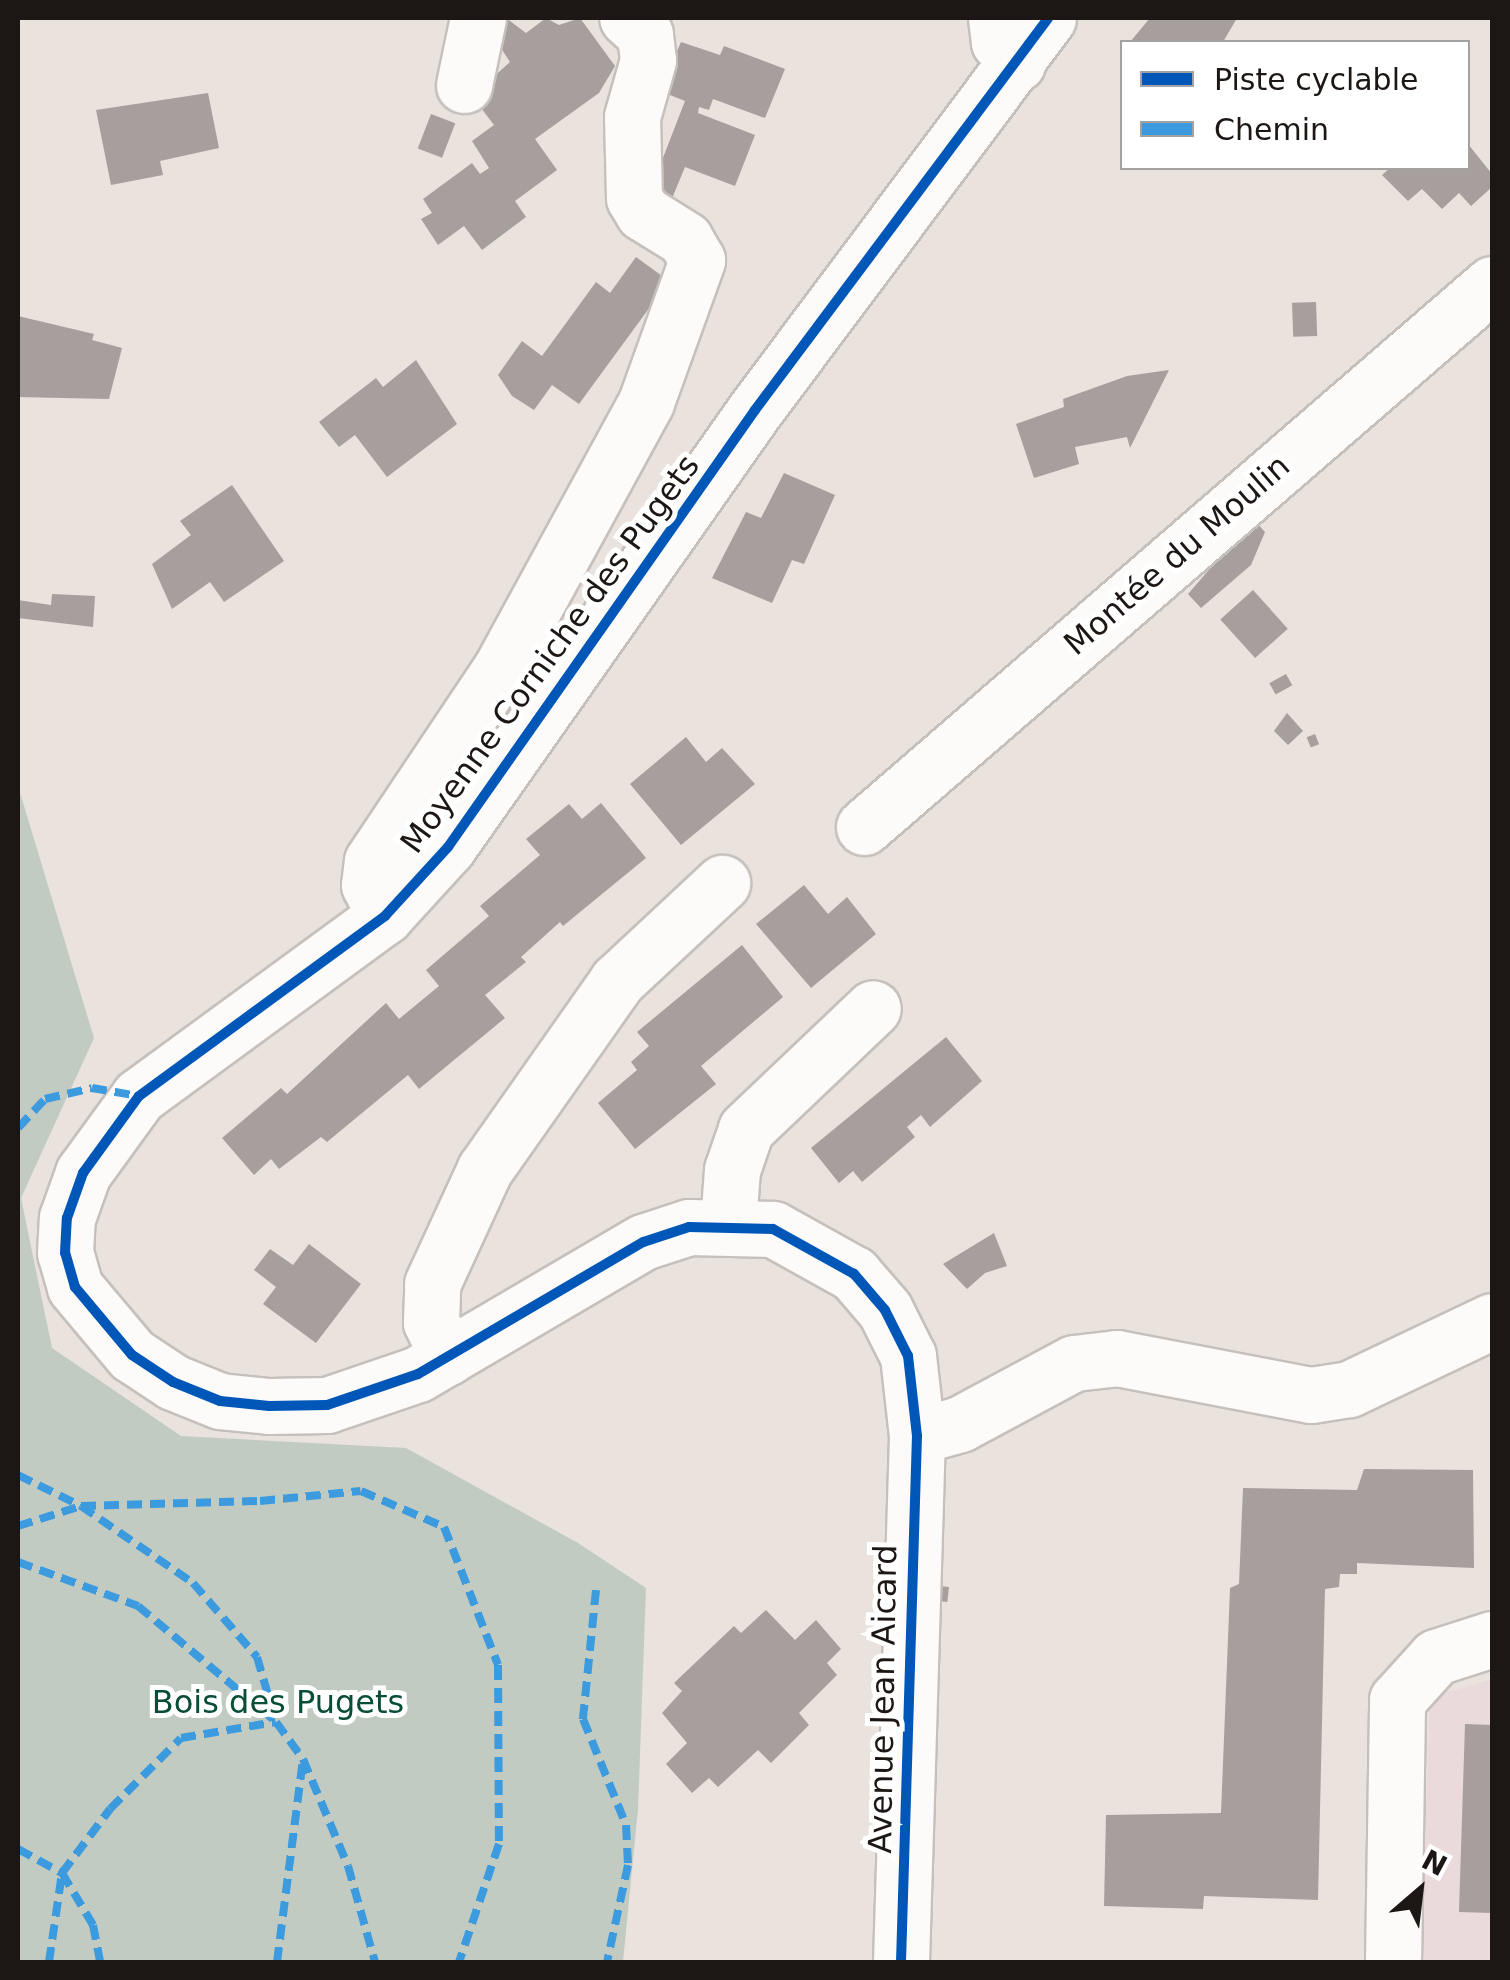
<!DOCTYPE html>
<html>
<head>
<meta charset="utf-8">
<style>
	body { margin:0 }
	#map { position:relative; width:1510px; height:1980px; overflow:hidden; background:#e9e2dd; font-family:"DejaVu Sans",sans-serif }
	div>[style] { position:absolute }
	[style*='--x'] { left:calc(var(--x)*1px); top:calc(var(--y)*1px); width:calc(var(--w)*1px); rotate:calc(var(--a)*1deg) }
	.education>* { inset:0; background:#ebdadc }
	.green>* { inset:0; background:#c1cbc2 }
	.building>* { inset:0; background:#a69f9e; transform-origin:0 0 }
	.roads { filter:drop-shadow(2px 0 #c6c0bd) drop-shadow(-2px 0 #c6c0bd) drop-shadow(0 2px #c6c0bd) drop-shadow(0 -2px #c6c0bd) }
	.minor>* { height:55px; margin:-27.5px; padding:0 27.5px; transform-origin:27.5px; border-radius:27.5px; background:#fcfbfa }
	.quiet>* { height:8px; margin-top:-4px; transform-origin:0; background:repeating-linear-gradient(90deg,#3c9ade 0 15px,transparent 0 23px) }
	.cycleway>* { height:10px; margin:-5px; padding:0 5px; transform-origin:5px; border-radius:5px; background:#0057b8 }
	span { translate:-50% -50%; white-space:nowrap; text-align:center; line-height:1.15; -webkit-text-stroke:10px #fff; paint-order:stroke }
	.street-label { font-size:32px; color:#1c1714 }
	.park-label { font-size:32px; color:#084d35 }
	.frame { position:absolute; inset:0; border:20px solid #1c1714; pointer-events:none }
	.legend { position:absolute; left:1120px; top:40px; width:350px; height:130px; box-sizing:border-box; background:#fff; border:2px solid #a4a2a1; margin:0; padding:12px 18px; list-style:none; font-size:30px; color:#1c1714 }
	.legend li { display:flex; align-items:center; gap:20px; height:50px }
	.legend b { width:50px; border:2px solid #a4a2a1 }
	.north { position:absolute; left:1370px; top:1840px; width:100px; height:100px; -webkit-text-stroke:8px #fff; paint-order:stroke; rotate:28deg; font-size:28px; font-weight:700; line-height:40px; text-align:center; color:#1c1714 }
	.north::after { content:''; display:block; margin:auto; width:35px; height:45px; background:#1c1714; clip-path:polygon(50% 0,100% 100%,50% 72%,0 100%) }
</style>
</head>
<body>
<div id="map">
	<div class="education">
		<div style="clip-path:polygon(1492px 1679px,1492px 1962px,1421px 1962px,1430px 1698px)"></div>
	</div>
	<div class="green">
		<div style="clip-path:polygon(18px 786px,94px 1038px,21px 1198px,52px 1348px,181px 1436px,406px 1448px,578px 1543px,646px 1588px,638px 1809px,623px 1962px,18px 1962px)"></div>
	</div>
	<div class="building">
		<div style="clip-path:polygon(506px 18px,526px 33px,546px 18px,559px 25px,580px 18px,615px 66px,599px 93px,535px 139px,557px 170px,515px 201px,526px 217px,482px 250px,464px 226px,438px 245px,421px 219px,432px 213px,423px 199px,472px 163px,480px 174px,489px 168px,472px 141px,494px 125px,472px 96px,510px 62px,489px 30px)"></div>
		<div style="clip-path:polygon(1150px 18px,1237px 18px,1223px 42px,1130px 42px)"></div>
		<div style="clip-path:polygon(681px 42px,720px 55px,724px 46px,785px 69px,765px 118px,713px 99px,709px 110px,699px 107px,698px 113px,755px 135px,735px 186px,685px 167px,668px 208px,647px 199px,685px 101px,660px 91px)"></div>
		<div style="clip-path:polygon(208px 93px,219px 148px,160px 161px,163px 175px,111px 185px,96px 110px)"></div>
		<div style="left:431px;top:114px;width:26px;height:37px;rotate:21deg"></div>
		<div style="clip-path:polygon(1468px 144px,1492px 174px,1492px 187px,1471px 206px,1459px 193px,1442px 209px,1422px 189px,1408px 201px,1382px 175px,1390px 168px,1468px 168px)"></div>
		<div style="clip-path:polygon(636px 257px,669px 281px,579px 404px,552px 385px,534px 410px,512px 396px,498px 375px,522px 341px,542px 356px,596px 282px,610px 293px)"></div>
		<div style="left:1316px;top:302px;width:34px;height:24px;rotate:88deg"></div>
		<div style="clip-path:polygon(18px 316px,94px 334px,92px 340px,122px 348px,109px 399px,18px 397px)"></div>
		<div style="clip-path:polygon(416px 360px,457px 424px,387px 477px,355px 435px,339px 447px,319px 422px,376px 378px,383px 387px)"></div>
		<div style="clip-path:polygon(1169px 370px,1130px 448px,1127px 437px,1075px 447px,1079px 464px,1034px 478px,1016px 424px,1064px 407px,1063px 399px,1127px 376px)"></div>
		<div style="clip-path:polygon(784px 473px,835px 495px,804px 564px,792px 560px,772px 603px,712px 578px,746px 512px,761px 518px)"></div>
		<div style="clip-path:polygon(232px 485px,284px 561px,224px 602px,210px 582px,172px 609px,152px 564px,191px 535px,180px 521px)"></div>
		<div style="clip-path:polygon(1253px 519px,1265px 532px,1251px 565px,1201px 608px,1188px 594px)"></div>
		<div style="left:1253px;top:590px;width:52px;height:44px;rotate:48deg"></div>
		<div style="clip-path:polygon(52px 594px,95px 596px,93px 627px,18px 618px,18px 600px,51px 605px)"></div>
		<div style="left:1286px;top:674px;width:13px;height:19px;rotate:61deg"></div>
		<div style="clip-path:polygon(1287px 713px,1303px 731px,1288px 745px,1274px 731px)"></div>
		<div style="left:1315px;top:734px;width:11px;height:9px;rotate:68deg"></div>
		<div style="clip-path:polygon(686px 737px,706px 762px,722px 748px,755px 784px,681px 845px,630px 784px)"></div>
		<div style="clip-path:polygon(601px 803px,646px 858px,563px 926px,560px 922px,521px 957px,526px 962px,485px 995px,505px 1018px,419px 1089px,408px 1075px,327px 1142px,321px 1137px,279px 1169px,271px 1159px,254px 1175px,222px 1138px,281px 1088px,287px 1094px,386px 1003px,399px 1019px,439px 986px,426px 970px,489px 916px,480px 906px,540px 855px,526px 839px,569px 804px,582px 819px)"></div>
		<div style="clip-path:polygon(804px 885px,828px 914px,847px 897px,876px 934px,811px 988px,756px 924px)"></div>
		<div style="clip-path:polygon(742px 945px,783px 997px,701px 1066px,716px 1084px,635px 1149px,598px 1103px,637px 1070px,631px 1062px,649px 1046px,637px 1032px)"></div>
		<div style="clip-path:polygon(946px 1037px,982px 1081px,930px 1127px,921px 1115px,907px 1127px,915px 1137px,862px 1182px,853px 1171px,839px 1183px,811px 1148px)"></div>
		<div style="clip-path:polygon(994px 1233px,1007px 1266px,985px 1273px,967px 1289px,943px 1264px)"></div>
		<div style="clip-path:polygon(309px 1244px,361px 1284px,316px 1343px,263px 1304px,276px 1287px,254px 1270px,270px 1249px,293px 1265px)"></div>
		<div style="clip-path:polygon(1364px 1469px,1473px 1470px,1474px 1568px,1357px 1563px,1357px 1574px,1340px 1574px,1339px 1587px,1325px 1589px,1318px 1900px,1204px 1896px,1203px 1909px,1104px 1906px,1106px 1815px,1221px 1813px,1230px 1588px,1239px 1584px,1243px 1488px,1357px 1490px)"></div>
		<div style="left:939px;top:1586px;width:10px;height:15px;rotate:6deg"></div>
		<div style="clip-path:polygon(766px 1610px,795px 1640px,816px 1620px,841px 1649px,827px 1663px,837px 1675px,799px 1713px,809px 1725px,771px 1763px,758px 1750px,718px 1787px,709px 1778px,692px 1793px,666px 1764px,687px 1743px,662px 1713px,682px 1691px,674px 1683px,734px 1626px,741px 1633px)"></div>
		<div style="clip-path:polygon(1465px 1724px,1492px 1725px,1492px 1913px,1459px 1912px)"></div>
	</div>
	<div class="roads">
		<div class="minor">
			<div style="--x:996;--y:18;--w:24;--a:83"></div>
			<div style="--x:999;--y:42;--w:28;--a:49"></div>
			<div style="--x:464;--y:85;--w:68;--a:-78.2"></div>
			<div style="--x:864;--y:827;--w:830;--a:-40.85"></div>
			<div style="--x:385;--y:916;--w:35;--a:-117"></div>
			<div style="--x:369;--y:885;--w:24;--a:-83"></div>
			<div style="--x:372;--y:861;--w:230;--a:-56.2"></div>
			<div style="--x:500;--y:670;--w:305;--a:-61.4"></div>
			<div style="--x:646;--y:402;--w:151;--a:-70.2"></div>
			<div style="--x:697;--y:260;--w:24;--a:-120"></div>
			<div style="--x:685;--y:239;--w:49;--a:-148.2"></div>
			<div style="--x:643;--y:213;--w:17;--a:-121"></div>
			<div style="--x:634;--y:198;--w:81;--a:-91.4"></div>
			<div style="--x:632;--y:117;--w:59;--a:-74.3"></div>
			<div style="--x:648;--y:60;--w:26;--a:-97"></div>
			<div style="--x:645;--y:34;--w:24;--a:-138"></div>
			<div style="--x:728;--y:1224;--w:54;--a:-85.8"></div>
			<div style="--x:732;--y:1170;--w:43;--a:-71.1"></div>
			<div style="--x:746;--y:1129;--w:175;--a:-43.6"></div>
			<div style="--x:448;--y:1357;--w:39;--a:-116"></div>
			<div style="--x:431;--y:1322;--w:38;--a:-88"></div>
			<div style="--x:432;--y:1284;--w:127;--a:-65.3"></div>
			<div style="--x:485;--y:1169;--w:230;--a:-54.9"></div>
			<div style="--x:617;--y:981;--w:144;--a:-43"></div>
			<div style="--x:917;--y:1436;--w:45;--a:-15.6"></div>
			<div style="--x:960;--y:1424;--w:129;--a:-28.2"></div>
			<div style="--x:1074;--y:1363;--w:43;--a:-6.6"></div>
			<div style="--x:1117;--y:1358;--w:197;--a:10.8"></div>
			<div style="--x:1311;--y:1395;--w:38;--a:-9"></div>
			<div style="--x:1349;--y:1389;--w:158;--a:-25.4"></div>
			<div style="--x:901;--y:1962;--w:526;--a:-88.26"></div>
			<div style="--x:917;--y:1436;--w:81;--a:-96.4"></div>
			<div style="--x:908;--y:1356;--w:51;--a:-116.6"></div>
			<div style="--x:885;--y:1310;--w:48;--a:-130.7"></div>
			<div style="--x:854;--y:1274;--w:93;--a:-150.9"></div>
			<div style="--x:773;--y:1229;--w:84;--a:-178.6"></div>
			<div style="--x:689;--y:1227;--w:48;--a:161.9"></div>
			<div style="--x:643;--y:1242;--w:261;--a:149.6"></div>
			<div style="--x:418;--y:1374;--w:96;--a:161.2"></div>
			<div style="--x:327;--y:1405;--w:58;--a:179"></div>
			<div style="--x:269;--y:1406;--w:49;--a:-174.2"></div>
			<div style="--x:220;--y:1401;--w:51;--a:-158"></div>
			<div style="--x:173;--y:1382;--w:49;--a:-146.6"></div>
			<div style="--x:132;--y:1355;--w:89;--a:-130"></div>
			<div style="--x:75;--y:1287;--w:35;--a:-106"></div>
			<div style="--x:65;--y:1253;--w:35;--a:-87"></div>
			<div style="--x:67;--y:1218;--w:48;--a:-70.4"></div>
			<div style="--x:83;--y:1173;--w:95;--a:-54"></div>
			<div style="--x:139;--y:1096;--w:305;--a:-36.2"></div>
			<div style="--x:385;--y:916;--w:93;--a:-47.6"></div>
			<div style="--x:448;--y:847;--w:534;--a:-54.91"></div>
			<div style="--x:755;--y:410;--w:489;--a:-53.2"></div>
			<div style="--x:1393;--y:1962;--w:262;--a:-89.1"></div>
			<div style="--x:1397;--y:1700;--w:58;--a:-47.8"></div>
			<div style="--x:1436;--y:1657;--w:59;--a:-17.8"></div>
		</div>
	</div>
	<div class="quiet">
		<div style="--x:18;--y:1128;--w:40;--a:-47"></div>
		<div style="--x:45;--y:1099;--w:48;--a:-13.2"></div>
		<div style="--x:92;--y:1088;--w:48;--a:9.7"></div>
		<div style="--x:18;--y:1475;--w:70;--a:26.2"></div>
		<div style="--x:81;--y:1506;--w:136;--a:34.5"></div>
		<div style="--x:193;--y:1583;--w:98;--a:49.1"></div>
		<div style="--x:257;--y:1657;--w:68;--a:73.7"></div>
		<div style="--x:276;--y:1722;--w:46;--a:53.9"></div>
		<div style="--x:18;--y:1526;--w:66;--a:-17.6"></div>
		<div style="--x:81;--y:1506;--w:179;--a:-1.6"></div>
		<div style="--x:260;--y:1501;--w:101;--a:-5.7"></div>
		<div style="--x:361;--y:1491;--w:90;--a:23.4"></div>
		<div style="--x:444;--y:1527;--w:148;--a:68.6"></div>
		<div style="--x:498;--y:1665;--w:179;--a:89.7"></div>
		<div style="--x:499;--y:1844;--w:125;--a:108.7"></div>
		<div style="--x:18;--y:1562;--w:128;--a:20.1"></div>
		<div style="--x:138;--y:1606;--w:180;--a:40"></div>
		<div style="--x:596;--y:1590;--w:130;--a:95.8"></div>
		<div style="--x:583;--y:1719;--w:114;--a:67.9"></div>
		<div style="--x:626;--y:1825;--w:40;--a:87.1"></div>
		<div style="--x:628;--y:1865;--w:99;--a:102.2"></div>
		<div style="--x:18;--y:1849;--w:50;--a:28.6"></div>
		<div style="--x:62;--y:1873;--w:61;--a:59.2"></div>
		<div style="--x:93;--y:1925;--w:38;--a:79"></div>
		<div style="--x:49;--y:1962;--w:90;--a:-81.7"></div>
		<div style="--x:62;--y:1873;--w:80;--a:-53.1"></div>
		<div style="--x:110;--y:1809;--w:100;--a:-45"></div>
		<div style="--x:181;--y:1738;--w:96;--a:-9.6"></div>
		<div style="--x:277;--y:1962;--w:205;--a:-82.7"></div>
		<div style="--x:303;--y:1759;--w:116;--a:67.2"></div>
		<div style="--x:348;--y:1866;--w:100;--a:74.3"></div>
	</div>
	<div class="cycleway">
		<div style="--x:901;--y:1962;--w:526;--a:-88.26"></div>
		<div style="--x:917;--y:1436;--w:81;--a:-96.4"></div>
		<div style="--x:908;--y:1356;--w:51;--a:-116.6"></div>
		<div style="--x:885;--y:1310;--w:48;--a:-130.7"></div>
		<div style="--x:854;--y:1274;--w:93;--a:-150.9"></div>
		<div style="--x:773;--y:1229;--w:84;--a:-178.6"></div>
		<div style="--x:689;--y:1227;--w:48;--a:161.9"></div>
		<div style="--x:643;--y:1242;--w:261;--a:149.6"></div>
		<div style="--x:418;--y:1374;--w:96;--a:161.2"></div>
		<div style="--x:327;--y:1405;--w:58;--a:179"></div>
		<div style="--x:269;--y:1406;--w:49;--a:-174.2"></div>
		<div style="--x:220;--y:1401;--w:51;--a:-158"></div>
		<div style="--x:173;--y:1382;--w:49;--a:-146.6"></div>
		<div style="--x:132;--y:1355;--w:89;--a:-130"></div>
		<div style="--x:75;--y:1287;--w:35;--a:-106"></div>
		<div style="--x:65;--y:1253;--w:35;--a:-87"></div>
		<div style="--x:67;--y:1218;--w:48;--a:-70.4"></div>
		<div style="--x:83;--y:1173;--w:95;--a:-54"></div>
		<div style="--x:139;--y:1096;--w:305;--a:-36.2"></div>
		<div style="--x:385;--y:916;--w:93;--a:-47.6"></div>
		<div style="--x:448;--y:847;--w:534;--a:-54.91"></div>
		<div style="--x:755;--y:410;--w:489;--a:-53.2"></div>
	</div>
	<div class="street-label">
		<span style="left:1177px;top:555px;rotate:-41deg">Montée du Moulin</span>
		<span style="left:550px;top:654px;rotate:-54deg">Moyenne Corniche des Pugets</span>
		<span style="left:883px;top:1699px;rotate:-89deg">Avenue Jean Aicard</span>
	</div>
	<div class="park-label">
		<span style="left:278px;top:1702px">Bois des Pugets</span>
	</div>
	<div class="frame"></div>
	<ul class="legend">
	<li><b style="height:12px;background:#0057b8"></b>Piste cyclable</li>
	<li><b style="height:12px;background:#3c9ade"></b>Chemin</li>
	</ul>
	<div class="north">N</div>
</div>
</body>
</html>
